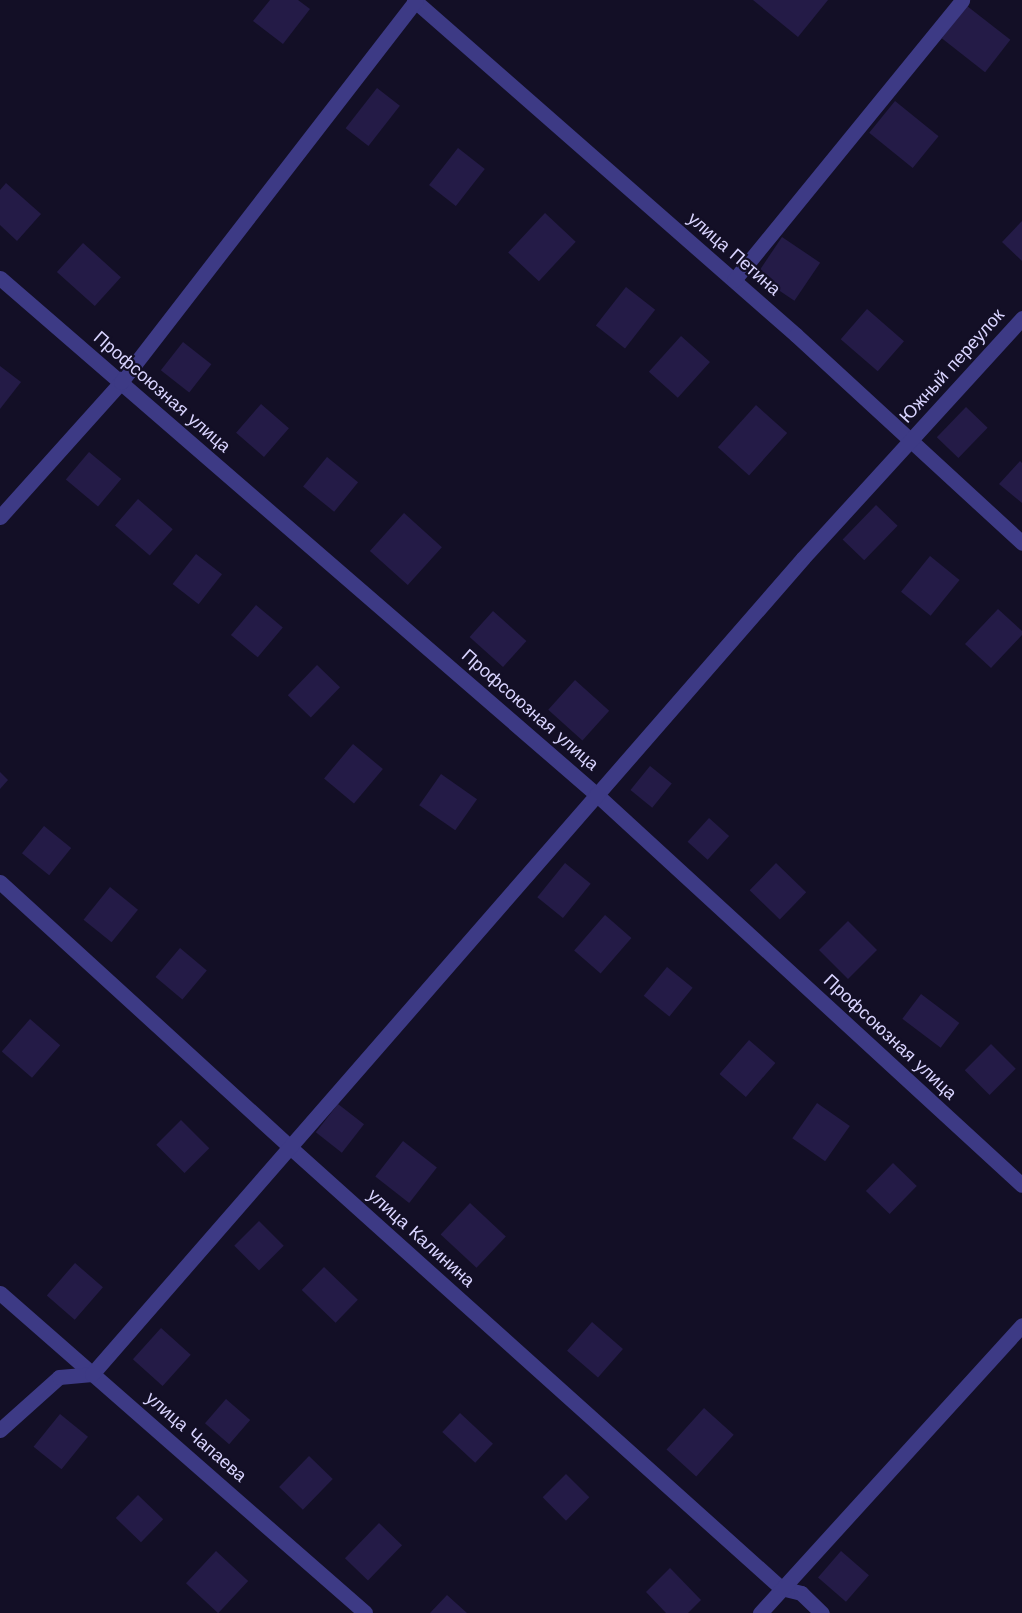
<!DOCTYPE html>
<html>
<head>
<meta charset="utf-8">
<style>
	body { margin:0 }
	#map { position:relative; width:1022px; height:1613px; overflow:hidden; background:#130f26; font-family:"Work Sans",sans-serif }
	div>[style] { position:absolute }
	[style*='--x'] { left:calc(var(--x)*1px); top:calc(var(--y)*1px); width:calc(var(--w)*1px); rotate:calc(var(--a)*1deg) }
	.building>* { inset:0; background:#241b47; transform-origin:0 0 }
	.minor>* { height:15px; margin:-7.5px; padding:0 7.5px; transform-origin:7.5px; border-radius:7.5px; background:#3d3a85 }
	span { translate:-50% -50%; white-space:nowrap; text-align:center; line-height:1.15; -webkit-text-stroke:4.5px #130f26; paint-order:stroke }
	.street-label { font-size:18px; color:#d9d4ff }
</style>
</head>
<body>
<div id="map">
	<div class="building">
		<div style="clip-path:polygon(270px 0,298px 0,310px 9px,283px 44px,253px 21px)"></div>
		<div style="clip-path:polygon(753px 0,828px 0,798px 37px)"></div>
		<div style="left:967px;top:6px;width:55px;height:41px;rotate:38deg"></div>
		<div style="left:377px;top:88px;width:29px;height:51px;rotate:38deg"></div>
		<div style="left:895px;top:101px;width:56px;height:41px;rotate:39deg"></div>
		<div style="left:458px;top:148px;width:34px;height:47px;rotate:38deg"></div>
		<div style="clip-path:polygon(6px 183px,41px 214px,17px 241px,0 225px,0 190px)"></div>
		<div style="left:545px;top:213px;width:42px;height:54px;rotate:43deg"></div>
		<div style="clip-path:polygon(1022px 221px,1022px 261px,1002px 242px)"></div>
		<div style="left:782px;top:237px;width:46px;height:46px;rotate:34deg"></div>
		<div style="left:83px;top:243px;width:51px;height:39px;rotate:42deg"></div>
		<div style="left:626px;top:287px;width:37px;height:49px;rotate:38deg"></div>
		<div style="left:867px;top:309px;width:49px;height:40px;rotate:41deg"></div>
		<div style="left:681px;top:336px;width:39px;height:48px;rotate:42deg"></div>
		<div style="left:183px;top:342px;width:36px;height:36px;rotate:38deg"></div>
		<div style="clip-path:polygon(0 366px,21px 382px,0 409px)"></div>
		<div style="left:261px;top:404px;width:37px;height:38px;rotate:41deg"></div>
		<div style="left:756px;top:405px;width:42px;height:57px;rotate:42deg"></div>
		<div style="left:966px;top:407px;width:30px;height:42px;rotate:44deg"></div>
		<div style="left:89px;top:452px;width:42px;height:36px;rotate:40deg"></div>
		<div style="left:327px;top:457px;width:40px;height:38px;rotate:39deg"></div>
		<div style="clip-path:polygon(1020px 461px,1022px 463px,1022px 503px,999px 484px)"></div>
		<div style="left:138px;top:499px;width:46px;height:35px;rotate:41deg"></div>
		<div style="left:876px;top:505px;width:30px;height:48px;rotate:44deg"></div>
		<div style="left:404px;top:513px;width:51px;height:51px;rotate:42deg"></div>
		<div style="left:196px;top:554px;width:33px;height:38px;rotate:38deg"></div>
		<div style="left:930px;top:556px;width:38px;height:46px;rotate:39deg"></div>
		<div style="left:256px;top:605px;width:35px;height:39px;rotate:40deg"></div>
		<div style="clip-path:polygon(998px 609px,1022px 631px,1022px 635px,991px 668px,965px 644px)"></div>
		<div style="left:493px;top:611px;width:45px;height:35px;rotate:42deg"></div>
		<div style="left:317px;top:665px;width:32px;height:42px;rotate:44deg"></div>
		<div style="left:575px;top:680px;width:46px;height:40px;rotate:42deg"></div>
		<div style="left:353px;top:744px;width:39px;height:45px;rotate:40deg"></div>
		<div style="left:650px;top:766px;width:28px;height:31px;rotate:39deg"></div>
		<div style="clip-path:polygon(0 772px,8px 780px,0 789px)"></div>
		<div style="left:441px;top:774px;width:44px;height:38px;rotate:35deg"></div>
		<div style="left:709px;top:818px;width:27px;height:32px;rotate:42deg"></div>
		<div style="left:44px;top:826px;width:35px;height:35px;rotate:39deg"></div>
		<div style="left:565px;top:863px;width:33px;height:44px;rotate:39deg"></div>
		<div style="left:776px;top:863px;width:42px;height:38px;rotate:44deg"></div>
		<div style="left:110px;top:887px;width:36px;height:42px;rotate:39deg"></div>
		<div style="left:605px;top:915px;width:35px;height:47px;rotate:41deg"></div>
		<div style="left:848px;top:921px;width:41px;height:41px;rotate:45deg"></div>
		<div style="left:180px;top:948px;width:35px;height:38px;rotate:40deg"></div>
		<div style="left:667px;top:967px;width:33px;height:37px;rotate:39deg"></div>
		<div style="left:921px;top:994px;width:48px;height:31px;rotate:37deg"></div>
		<div style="left:30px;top:1019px;width:40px;height:43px;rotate:41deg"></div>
		<div style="left:749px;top:1040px;width:35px;height:45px;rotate:41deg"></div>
		<div style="left:991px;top:1044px;width:35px;height:37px;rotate:45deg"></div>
		<div style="left:817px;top:1103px;width:40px;height:43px;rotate:35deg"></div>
		<div style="left:338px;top:1104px;width:33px;height:36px;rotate:38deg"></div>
		<div style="left:181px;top:1120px;width:40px;height:35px;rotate:45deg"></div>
		<div style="left:403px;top:1141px;width:43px;height:45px;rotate:38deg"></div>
		<div style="left:893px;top:1163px;width:33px;height:39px;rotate:44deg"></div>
		<div style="left:470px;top:1203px;width:49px;height:43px;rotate:43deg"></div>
		<div style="left:259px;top:1221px;width:35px;height:35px;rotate:45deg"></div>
		<div style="left:75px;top:1263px;width:37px;height:43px;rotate:41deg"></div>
		<div style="left:324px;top:1267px;width:47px;height:32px;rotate:44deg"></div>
		<div style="left:592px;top:1322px;width:41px;height:38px;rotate:41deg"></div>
		<div style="left:161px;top:1328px;width:40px;height:42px;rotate:42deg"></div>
		<div style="left:226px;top:1399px;width:32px;height:32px;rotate:41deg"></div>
		<div style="left:704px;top:1408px;width:40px;height:56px;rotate:42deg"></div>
		<div style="left:460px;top:1413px;width:45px;height:26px;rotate:43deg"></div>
		<div style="left:60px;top:1414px;width:36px;height:42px;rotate:39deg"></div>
		<div style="left:309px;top:1456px;width:33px;height:43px;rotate:44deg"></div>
		<div style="left:566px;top:1474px;width:33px;height:33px;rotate:45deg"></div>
		<div style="left:138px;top:1495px;width:35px;height:32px;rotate:44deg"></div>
		<div style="left:379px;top:1523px;width:32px;height:49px;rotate:44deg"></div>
		<div style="left:216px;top:1551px;width:44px;height:44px;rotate:43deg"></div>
		<div style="left:841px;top:1551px;width:37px;height:35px;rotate:41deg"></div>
		<div style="clip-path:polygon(670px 1568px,701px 1600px,688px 1613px,666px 1613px,646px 1592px)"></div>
		<div style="clip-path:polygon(447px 1595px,467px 1613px,430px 1613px)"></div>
	</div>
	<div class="minor">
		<div style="--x:414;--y:0;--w:508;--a:41.25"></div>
		<div style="--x:796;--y:335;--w:307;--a:42.6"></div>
		<div style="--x:0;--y:278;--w:788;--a:40.89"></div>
		<div style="--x:596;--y:794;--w:578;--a:42.55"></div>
		<div style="--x:734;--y:280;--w:361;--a:-50.8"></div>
		<div style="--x:0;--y:517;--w:181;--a:-48.1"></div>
		<div style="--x:121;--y:382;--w:482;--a:-52.3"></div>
		<div style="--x:0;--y:882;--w:394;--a:42.4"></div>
		<div style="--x:291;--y:1148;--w:659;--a:41.92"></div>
		<div style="--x:781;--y:1588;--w:21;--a:14"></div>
		<div style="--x:801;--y:1593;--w:29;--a:44"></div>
		<div style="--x:0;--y:1293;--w:485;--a:41.2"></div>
		<div style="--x:0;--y:1430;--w:79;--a:-41.9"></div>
		<div style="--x:59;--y:1377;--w:33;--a:-5"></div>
		<div style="--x:92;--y:1374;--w:1082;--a:-48.93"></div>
		<div style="--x:803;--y:558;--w:325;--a:-47.6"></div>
		<div style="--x:760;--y:1613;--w:389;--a:-47.7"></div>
	</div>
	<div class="street-label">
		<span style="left:734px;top:254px;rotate:41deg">улица Петина</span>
		<span style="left:952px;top:366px;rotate:-48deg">Южный переулок</span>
		<span style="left:162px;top:392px;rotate:41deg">Профсоюзная улица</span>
		<span style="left:530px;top:710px;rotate:41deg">Профсоюзная улица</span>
		<span style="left:890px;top:1037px;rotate:43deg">Профсоюзная улица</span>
		<span style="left:421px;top:1238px;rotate:42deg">улица Калинина</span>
		<span style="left:196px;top:1437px;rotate:41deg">улица Чапаева</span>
	</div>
</div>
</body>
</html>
